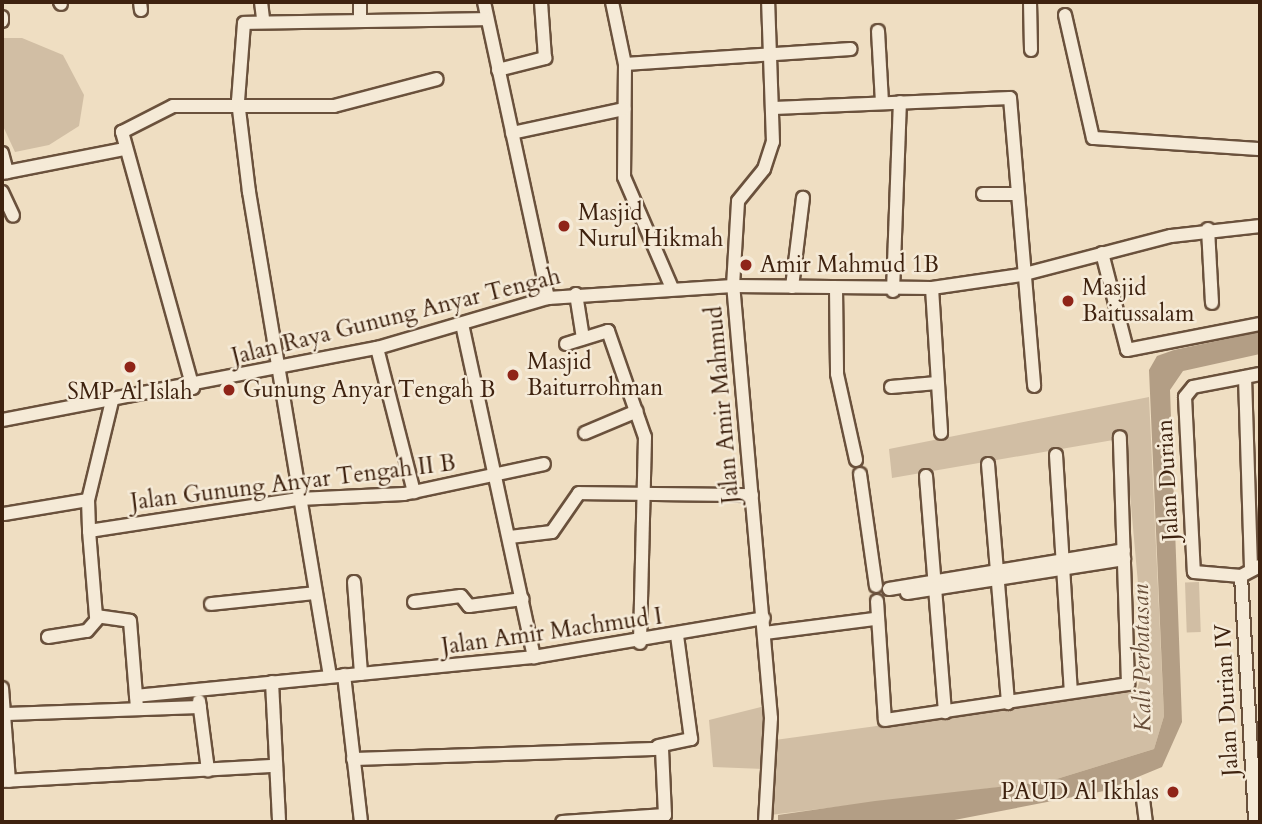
<!DOCTYPE html>
<html>
<head>
<meta charset="utf-8">
<style>
	body { margin:0 }
	#map { position:relative; width:1262px; height:824px; overflow:hidden; background:#efdec2; font-family:Cardo,serif }
	div>[style] { position:absolute }
	[style*='--x'] { left:calc(var(--x)*1px); top:calc(var(--y)*1px); width:calc(var(--w)*1px); rotate:calc(var(--a)*1deg) }
	.green>* { inset:0; background:#d1bea4; transform-origin:0 0 }
	.water>* { inset:0; background:#b39e85 }
	.roads { filter:drop-shadow(2px 0 #6a513c) drop-shadow(-2px 0 #6a513c) drop-shadow(0 2px #6a513c) drop-shadow(0 -2px #6a513c) }
	.minor>* { height:12px; margin:-6px; padding:0 6px; transform-origin:6px; border-radius:6px; background:#f5ead7 }
	.dots>* { width:19px; height:19px; translate:-50% -50%; box-sizing:border-box; border:4px solid #f5ead7; border-radius:50% }
	span { translate:-50% -50%; white-space:nowrap; text-align:center; line-height:1.15; -webkit-text-stroke:5px #f5ead7; paint-order:stroke }
	.poi-label { font-size:23px; color:#3e220f }
	.left { translate:0 -50%; text-align:left }
	.right { translate:-100% -50%; text-align:right }
	.street-label { font-size:23px; color:#3e220f }
	.water-label { font-size:24px; color:#674d38; font-style:italic }
	.frame { position:absolute; inset:0; border:4px solid #3e220f; pointer-events:none }
</style>
</head>
<body>
<div id="map">
	<div class="green">
		<div style="clip-path:polygon(2px 38px,22px 38px,63px 55px,84px 95px,79px 126px,49px 145px,15px 152px,2px 124px)"></div>
		<div style="clip-path:polygon(1149px 397px,1164px 716px,1154px 749px,1050px 781px,770px 815px,775px 740px,1137px 690px,1145px 662px,1125px 438px,892px 478px,889px 449px)"></div>
		<div style="left:1199px;top:582px;width:50px;height:14px;rotate:88deg"></div>
		<div style="clip-path:polygon(769px 705px,766px 769px,713px 767px,709px 720px)"></div>
	</div>
	<div class="water">
		<div style="clip-path:polygon(1260px 332px,1260px 354px,1183px 371px,1170px 390px,1182px 722px,1162px 767px,1104px 791px,944px 822px,778px 822px,778px 815px,875px 801px,1050px 781px,1154px 749px,1164px 716px,1149px 370px,1157px 356px,1174px 350px)"></div>
	</div>
	<div class="roads">
		<div class="minor">
			<div style="--x:60;--y:2;--w:2;--a:63"></div>
			<div style="--x:140;--y:2;--w:8;--a:83"></div>
			<div style="--x:261;--y:2;--w:16;--a:83"></div>
			<div style="--x:360;--y:2;--w:17;--a:90"></div>
			<div style="--x:484;--y:2;--w:303;--a:77.8"></div>
			<div style="--x:612;--y:2;--w:63;--a:78.2"></div>
			<div style="--x:625;--y:64;--w:113;--a:90.5"></div>
			<div style="--x:624;--y:177;--w:121;--a:66.6"></div>
			<div style="--x:1030;--y:2;--w:48;--a:88.8"></div>
			<div style="--x:1065;--y:15;--w:126;--a:77.2"></div>
			<div style="--x:1093;--y:138;--w:167;--a:3.8"></div>
			<div style="--x:2;--y:17;--w:4;--a:90"></div>
			<div style="--x:878;--y:31;--w:72;--a:86.8"></div>
			<div style="--x:625;--y:64;--w:226;--a:-3.8"></div>
			<div style="--x:498;--y:70;--w:49;--a:-14.3"></div>
			<div style="--x:545;--y:58;--w:56;--a:-94.1"></div>
			<div style="--x:774;--y:108;--w:236;--a:-2.4"></div>
			<div style="--x:1010;--y:98;--w:289;--a:85.2"></div>
			<div style="--x:512;--y:133;--w:115;--a:-12.1"></div>
			<div style="--x:2;--y:153;--w:20;--a:75"></div>
			<div style="--x:2;--y:173;--w:124;--a:-11.1"></div>
			<div style="--x:2;--y:192;--w:26;--a:65"></div>
			<div style="--x:983;--y:194;--w:32;--a:0"></div>
			<div style="--x:1208;--y:229;--w:74;--a:86.9"></div>
			<div style="--x:1102;--y:253;--w:100;--a:75.5"></div>
			<div style="--x:1127;--y:350;--w:136;--a:-11.1"></div>
			<div style="--x:792;--y:287;--w:90;--a:-83"></div>
			<div style="--x:836;--y:288;--w:86;--a:89.3"></div>
			<div style="--x:837;--y:374;--w:88;--a:77.5"></div>
			<div style="--x:932;--y:288;--w:145;--a:86.4"></div>
			<div style="--x:893;--y:291;--w:189;--a:-87.9"></div>
			<div style="--x:576;--y:294;--w:45;--a:81"></div>
			<div style="--x:462;--y:324;--w:341;--a:77.8"></div>
			<div style="--x:566;--y:344;--w:44;--a:-17.2"></div>
			<div style="--x:608;--y:331;--w:112;--a:70.8"></div>
			<div style="--x:645;--y:437;--w:206;--a:91.4"></div>
			<div style="--x:377;--y:348;--w:149;--a:75.6"></div>
			<div style="--x:1260;--y:374;--w:68;--a:169"></div>
			<div style="--x:1193;--y:387;--w:13;--a:129"></div>
			<div style="--x:1185;--y:397;--w:175;--a:87.1"></div>
			<div style="--x:1194;--y:572;--w:47;--a:4.9"></div>
			<div style="--x:1241;--y:576;--w:21;--a:-28"></div>
			<div style="--x:1245;--y:377;--w:190;--a:88.2"></div>
			<div style="--x:891;--y:387;--w:46;--a:-5"></div>
			<div style="--x:193;--y:388;--w:266;--a:-105.5"></div>
			<div style="--x:122;--y:132;--w:57;--a:-27"></div>
			<div style="--x:173;--y:106;--w:161;--a:0"></div>
			<div style="--x:334;--y:106;--w:106;--a:-14.7"></div>
			<div style="--x:112;--y:401;--w:102;--a:103.6"></div>
			<div style="--x:88;--y:500;--w:31;--a:88"></div>
			<div style="--x:89;--y:531;--w:85;--a:85.3"></div>
			<div style="--x:96;--y:616;--w:34;--a:8"></div>
			<div style="--x:130;--y:621;--w:87;--a:85.4"></div>
			<div style="--x:2;--y:420;--w:382;--a:-10.9"></div>
			<div style="--x:377;--y:348;--w:178;--a:-16.3"></div>
			<div style="--x:548;--y:298;--w:185;--a:-3.7"></div>
			<div style="--x:733;--y:286;--w:199;--a:0.6"></div>
			<div style="--x:932;--y:288;--w:90;--a:-8.3"></div>
			<div style="--x:1021;--y:275;--w:155;--a:-14.6"></div>
			<div style="--x:1171;--y:236;--w:90;--a:-6.4"></div>
			<div style="--x:585;--y:433;--w:56;--a:-22.9"></div>
			<div style="--x:1056;--y:455;--w:237;--a:86.4"></div>
			<div style="--x:988;--y:464;--w:240;--a:85.2"></div>
			<div style="--x:860;--y:474;--w:113;--a:81.9"></div>
			<div style="--x:926;--y:476;--w:237;--a:85.4"></div>
			<div style="--x:4;--y:514;--w:85;--a:-9.5"></div>
			<div style="--x:89;--y:531;--w:212;--a:-8.7"></div>
			<div style="--x:299;--y:499;--w:105;--a:-2.7"></div>
			<div style="--x:404;--y:494;--w:143;--a:-12.1"></div>
			<div style="--x:510;--y:537;--w:42;--a:-6.8"></div>
			<div style="--x:552;--y:532;--w:47;--a:-55.3"></div>
			<div style="--x:579;--y:493;--w:173;--a:0.7"></div>
			<div style="--x:1241;--y:576;--w:246;--a:86.7"></div>
			<div style="--x:354;--y:582;--w:92;--a:85.6"></div>
			<div style="--x:889;--y:589;--w:238;--a:-9.4"></div>
			<div style="--x:907;--y:593;--w:220;--a:-8.9"></div>
			<div style="--x:877;--y:601;--w:119;--a:86.2"></div>
			<div style="--x:885;--y:720;--w:246;--a:-8.4"></div>
			<div style="--x:1128;--y:684;--w:247;--a:-91.9"></div>
			<div style="--x:414;--y:602;--w:47;--a:-7.3"></div>
			<div style="--x:461;--y:596;--w:13;--a:51"></div>
			<div style="--x:469;--y:606;--w:54;--a:-7.4"></div>
			<div style="--x:211;--y:604;--w:105;--a:-6"></div>
			<div style="--x:765;--y:633;--w:110;--a:-7.3"></div>
			<div style="--x:48;--y:637;--w:39;--a:-9"></div>
			<div style="--x:87;--y:631;--w:18;--a:-49"></div>
			<div style="--x:344;--y:675;--w:148;--a:83.4"></div>
			<div style="--x:330;--y:676;--w:491;--a:-99.5"></div>
			<div style="--x:249;--y:192;--w:92;--a:-96.9"></div>
			<div style="--x:238;--y:101;--w:78;--a:-85.6"></div>
			<div style="--x:244;--y:23;--w:243;--a:-0.9"></div>
			<div style="--x:272;--y:682;--w:140;--a:87.1"></div>
			<div style="--x:2;--y:688;--w:93;--a:85.7"></div>
			<div style="--x:136;--y:696;--w:400;--a:-5.6"></div>
			<div style="--x:534;--y:657;--w:233;--a:-9.6"></div>
			<div style="--x:199;--y:701;--w:70;--a:82.6"></div>
			<div style="--x:6;--y:714;--w:194;--a:-2.1"></div>
			<div style="--x:658;--y:746;--w:34;--a:-12"></div>
			<div style="--x:691;--y:739;--w:104;--a:-97.7"></div>
			<div style="--x:353;--y:759;--w:309;--a:-1.9"></div>
			<div style="--x:662;--y:749;--w:66;--a:87.4"></div>
			<div style="--x:665;--y:815;--w:103;--a:176.1"></div>
			<div style="--x:2;--y:781;--w:272;--a:-3.2"></div>
			<div style="--x:1143;--y:799;--w:23;--a:83"></div>
			<div style="--x:765;--y:822;--w:104;--a:-86.7"></div>
			<div style="--x:771;--y:718;--w:434;--a:-95"></div>
			<div style="--x:733;--y:286;--w:85;--a:-86.6"></div>
			<div style="--x:738;--y:201;--w:41;--a:-50.9"></div>
			<div style="--x:764;--y:169;--w:28;--a:-72"></div>
			<div style="--x:773;--y:142;--w:140;--a:-92"></div>
		</div>
	</div>
	<div class="dots">
		<div style="left:564px;top:226px;background:#8f2418"></div>
		<div style="left:746px;top:265px;background:#8f2418"></div>
		<div style="left:1068px;top:301px;background:#8f2418"></div>
		<div style="left:130px;top:367px;background:#8f2418"></div>
		<div style="left:513px;top:375px;background:#8f2418"></div>
		<div style="left:229px;top:390px;background:#8f2418"></div>
		<div style="left:1173px;top:792px;background:#8f2418"></div>
	</div>
	<div class="poi-label">
		<span class="left" style="left:578px;top:226px">Masjid<br>Nurul Hikmah</span>
		<span class="left" style="left:760px;top:265px">Amir Mahmud 1B</span>
		<span class="left" style="left:1082px;top:301px">Masjid<br>Baitussalam</span>
		<span class="left" style="left:527px;top:375px">Masjid<br>Baiturrohman</span>
		<span class="left" style="left:243px;top:390px">Gunung Anyar Tengah B</span>
		<span style="left:130px;top:392px">SMP Al Islah</span>
		<span class="right" style="left:1159px;top:792px">PAUD Al Ikhlas</span>
	</div>
	<div class="street-label">
		<span style="left:396px;top:317px;rotate:-14deg">Jalan Raya Gunung Anyar Tengah</span>
		<span style="left:723px;top:405px;rotate:-95deg">Jalan Amir Mahmud</span>
		<span style="left:1168px;top:480px;rotate:-93deg">Jalan Durian</span>
		<span style="left:293px;top:483px;rotate:-7deg">Jalan Gunung Anyar Tengah II B</span>
		<span style="left:552px;top:632px;rotate:-8deg">Jalan Amir Machmud I</span>
		<span style="left:1227px;top:700px;rotate:-93deg">Jalan Durian IV</span>
	</div>
	<div class="water-label">
		<span style="left:1142px;top:658px;rotate:-91deg">Kali Perbatasan</span>
	</div>
	<div class="frame"></div>
</div>
</body>
</html>
